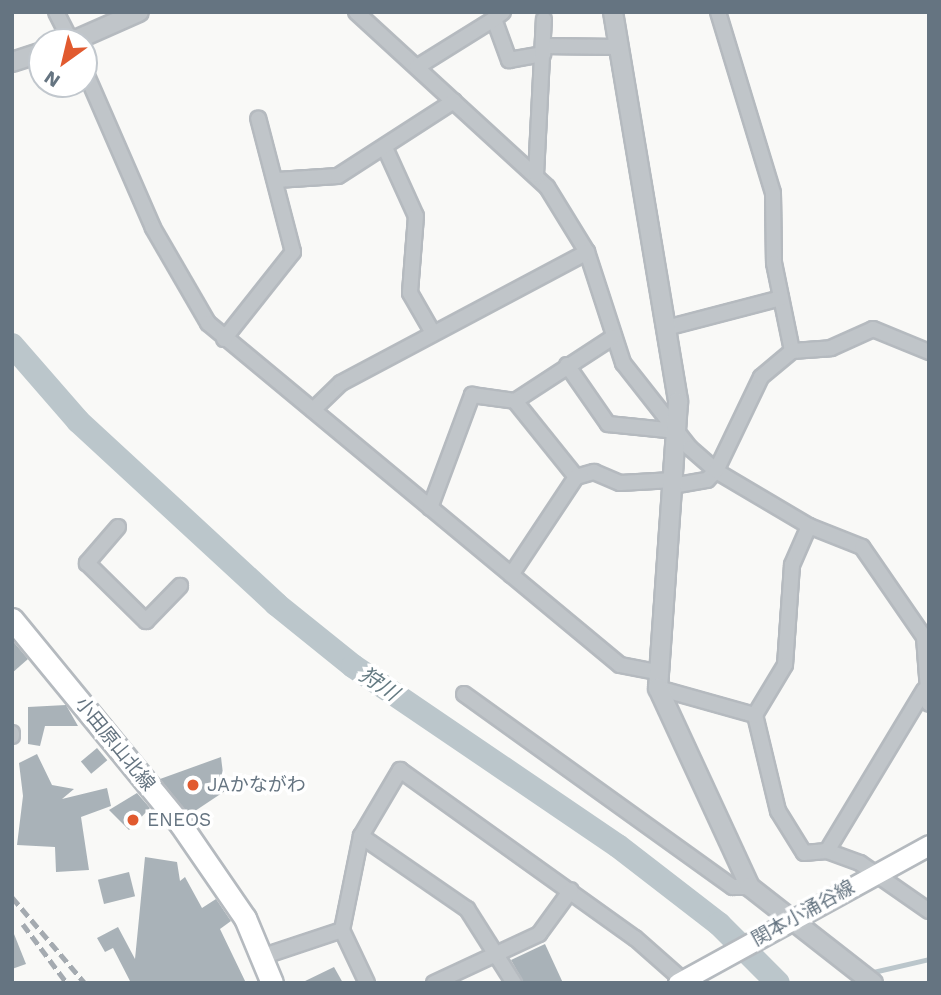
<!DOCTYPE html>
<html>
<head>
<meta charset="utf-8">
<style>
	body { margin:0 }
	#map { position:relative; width:941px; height:995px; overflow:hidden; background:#f9f9f7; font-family:"Work Sans","Noto Sans JP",sans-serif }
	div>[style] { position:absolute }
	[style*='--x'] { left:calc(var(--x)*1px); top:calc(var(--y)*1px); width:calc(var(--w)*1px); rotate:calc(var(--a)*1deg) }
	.stream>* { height:4.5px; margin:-2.25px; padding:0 2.25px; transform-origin:2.25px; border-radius:2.25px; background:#bbc6cb }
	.river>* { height:24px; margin:-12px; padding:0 12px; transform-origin:12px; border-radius:12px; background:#bbc6cb }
	.building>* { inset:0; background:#a9b2b8; transform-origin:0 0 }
	.roads { filter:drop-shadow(2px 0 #b5babf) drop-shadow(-2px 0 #b5babf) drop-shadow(0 2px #b5babf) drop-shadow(0 -2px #b5babf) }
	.minor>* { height:14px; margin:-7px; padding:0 7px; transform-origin:7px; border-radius:7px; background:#c0c5c9 }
	.tertiary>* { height:18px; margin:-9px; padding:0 9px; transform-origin:9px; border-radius:9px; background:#c0c5c9 }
	.secondary>* { height:19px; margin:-9.5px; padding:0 9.5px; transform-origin:9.5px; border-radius:9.5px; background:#fff }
	.primary>* { height:21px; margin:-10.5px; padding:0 10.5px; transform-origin:10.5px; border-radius:10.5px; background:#fff }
	.rail>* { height:4.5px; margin-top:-2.25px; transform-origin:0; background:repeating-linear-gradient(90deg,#a4aab0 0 10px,transparent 0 15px) }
	.dots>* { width:19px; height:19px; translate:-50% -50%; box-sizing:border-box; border:4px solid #fff; border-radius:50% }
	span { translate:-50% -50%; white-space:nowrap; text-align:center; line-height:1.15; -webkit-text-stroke:7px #fff; paint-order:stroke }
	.street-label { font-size:19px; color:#657481 }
	.poi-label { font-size:19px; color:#657481 }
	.left { translate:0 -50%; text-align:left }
	.water-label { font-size:21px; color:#647a82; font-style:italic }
	.frame { position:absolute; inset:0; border:14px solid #657481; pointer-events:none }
	.north { position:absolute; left:28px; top:28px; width:70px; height:70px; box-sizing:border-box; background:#fff; border:2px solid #c1c7cd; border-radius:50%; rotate:214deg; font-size:19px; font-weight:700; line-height:28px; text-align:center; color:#657481 }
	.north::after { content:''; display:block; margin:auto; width:24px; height:32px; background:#e15a2f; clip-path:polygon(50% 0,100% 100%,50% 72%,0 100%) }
</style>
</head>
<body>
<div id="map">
	<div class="stream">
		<div style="--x:869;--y:973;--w:62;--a:-13.1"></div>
	</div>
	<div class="river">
		<div style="--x:12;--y:345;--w:101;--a:49"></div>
		<div style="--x:78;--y:421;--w:270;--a:42.7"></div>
		<div style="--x:276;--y:604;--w:99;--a:38.8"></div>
		<div style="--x:353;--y:666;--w:320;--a:34.2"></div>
		<div style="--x:618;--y:846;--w:128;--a:37.7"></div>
		<div style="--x:719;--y:924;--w:83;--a:45"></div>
	</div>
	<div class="building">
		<div style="clip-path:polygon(12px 640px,28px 659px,12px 673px)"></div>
		<div style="clip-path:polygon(66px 705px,78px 726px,45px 726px,40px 746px,28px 744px,28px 707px)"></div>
		<div style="left:97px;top:748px;width:16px;height:21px;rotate:50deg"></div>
		<div style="clip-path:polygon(37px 754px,52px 785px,74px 789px,62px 799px,107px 788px,111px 806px,81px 817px,89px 870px,56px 872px,55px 847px,17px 845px,23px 796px,19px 763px)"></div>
		<div style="clip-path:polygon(221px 757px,225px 791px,189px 815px,160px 779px)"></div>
		<div style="clip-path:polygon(137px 793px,150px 808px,129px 830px,109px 810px)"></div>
		<div style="clip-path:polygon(145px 857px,177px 862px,180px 881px,185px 877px,202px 908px,216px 899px,231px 921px,220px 929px,246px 983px,131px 983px,113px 948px,105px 952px,97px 938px,118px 927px,135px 959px)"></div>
		<div style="left:129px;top:872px;width:25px;height:32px;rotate:76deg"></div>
		<div style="clip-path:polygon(12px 929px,26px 964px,12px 969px)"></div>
		<div style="clip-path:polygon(545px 944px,563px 983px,524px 983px,511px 960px)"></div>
		<div style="clip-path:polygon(334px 967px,343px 983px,301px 983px)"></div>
	</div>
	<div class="roads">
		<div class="minor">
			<div style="--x:56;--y:12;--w:34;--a:63"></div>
			<div style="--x:356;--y:12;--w:259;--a:42.5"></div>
			<div style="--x:547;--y:187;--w:76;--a:58.4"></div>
			<div style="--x:587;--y:252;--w:117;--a:72"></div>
			<div style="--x:623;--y:363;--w:108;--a:51.8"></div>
			<div style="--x:690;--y:448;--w:35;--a:41"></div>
			<div style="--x:716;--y:471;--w:108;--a:30.6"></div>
			<div style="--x:809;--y:526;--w:57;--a:21.6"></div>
			<div style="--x:862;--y:547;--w:109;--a:55.4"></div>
			<div style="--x:924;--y:637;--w:67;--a:85.7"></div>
			<div style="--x:503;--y:12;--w:11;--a:142"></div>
			<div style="--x:494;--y:19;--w:44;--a:69.9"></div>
			<div style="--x:509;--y:60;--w:35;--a:-10"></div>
			<div style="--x:718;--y:12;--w:189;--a:73.1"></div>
			<div style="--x:773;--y:193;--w:70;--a:89.2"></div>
			<div style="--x:774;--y:263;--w:90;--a:78.4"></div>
			<div style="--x:792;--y:351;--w:39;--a:-4"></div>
			<div style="--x:831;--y:348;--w:46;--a:-24.3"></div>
			<div style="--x:873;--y:329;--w:61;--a:22.3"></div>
			<div style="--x:543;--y:46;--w:75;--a:0.8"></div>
			<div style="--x:417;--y:67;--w:91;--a:-31.9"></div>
			<div style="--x:84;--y:69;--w:173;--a:66.5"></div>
			<div style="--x:153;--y:228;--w:110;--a:59.9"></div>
			<div style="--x:208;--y:323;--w:535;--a:39.7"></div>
			<div style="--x:620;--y:665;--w:36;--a:11"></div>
			<div style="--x:386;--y:150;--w:72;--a:65.6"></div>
			<div style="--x:416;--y:216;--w:77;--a:94.5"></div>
			<div style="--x:410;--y:293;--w:46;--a:60.1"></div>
			<div style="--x:536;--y:175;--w:156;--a:-87.1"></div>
			<div style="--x:277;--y:180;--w:61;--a:-3.8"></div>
			<div style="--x:338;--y:176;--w:138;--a:-32.9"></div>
			<div style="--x:666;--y:328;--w:119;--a:-14.6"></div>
			<div style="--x:224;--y:339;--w:111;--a:-51.6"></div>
			<div style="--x:293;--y:252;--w:138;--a:-104.6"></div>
			<div style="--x:567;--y:365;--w:72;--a:55.2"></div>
			<div style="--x:608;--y:424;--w:69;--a:5.8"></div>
			<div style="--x:515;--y:401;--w:117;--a:-33.1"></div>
			<div style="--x:313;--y:410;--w:39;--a:-44"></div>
			<div style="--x:341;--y:383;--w:279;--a:-28"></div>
			<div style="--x:672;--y:486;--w:36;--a:-10"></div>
			<div style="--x:707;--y:480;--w:13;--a:-45"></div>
			<div style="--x:716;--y:471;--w:104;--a:-64.4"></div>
			<div style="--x:761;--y:377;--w:40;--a:-40"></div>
			<div style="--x:430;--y:508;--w:121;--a:-69.6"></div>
			<div style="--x:472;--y:395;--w:43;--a:7.9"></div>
			<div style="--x:515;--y:401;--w:97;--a:51.2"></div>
			<div style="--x:576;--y:477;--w:19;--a:-16"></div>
			<div style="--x:594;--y:472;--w:28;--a:23"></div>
			<div style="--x:620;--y:483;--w:53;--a:-3.2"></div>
			<div style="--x:809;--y:526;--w:43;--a:113.6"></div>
			<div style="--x:792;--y:565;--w:100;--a:94"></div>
			<div style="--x:785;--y:665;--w:58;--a:121"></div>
			<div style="--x:755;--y:715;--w:99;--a:76.5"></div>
			<div style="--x:778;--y:811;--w:49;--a:58.2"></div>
			<div style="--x:804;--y:853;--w:23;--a:-5"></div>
			<div style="--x:827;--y:851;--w:35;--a:20"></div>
			<div style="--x:860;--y:863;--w:84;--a:34.8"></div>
			<div style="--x:118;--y:527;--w:48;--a:130.7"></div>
			<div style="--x:87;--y:563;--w:83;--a:44.5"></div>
			<div style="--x:146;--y:621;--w:49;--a:-45.8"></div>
			<div style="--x:511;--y:575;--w:118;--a:-56.4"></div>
			<div style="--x:658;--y:688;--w:101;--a:15.6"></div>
			<div style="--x:464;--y:694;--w:331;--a:35.7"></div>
			<div style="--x:733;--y:887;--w:17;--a:0"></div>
			<div style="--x:12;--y:733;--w:3;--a:90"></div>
			<div style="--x:361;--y:836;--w:129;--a:34.6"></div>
			<div style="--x:467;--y:909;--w:88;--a:57.6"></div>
			<div style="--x:827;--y:851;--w:188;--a:-58.9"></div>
			<div style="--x:261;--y:957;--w:85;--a:-18.4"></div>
			<div style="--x:367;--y:983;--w:59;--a:-115.3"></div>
			<div style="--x:342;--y:930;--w:96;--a:-78.6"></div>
			<div style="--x:361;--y:836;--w:77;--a:-59.4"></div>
			<div style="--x:400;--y:770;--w:289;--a:35.6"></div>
			<div style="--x:635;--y:938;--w:68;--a:41.4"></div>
			<div style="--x:434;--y:983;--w:116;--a:-25"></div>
			<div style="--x:539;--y:934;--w:54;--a:-54"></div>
		</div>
		<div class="tertiary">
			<div style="--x:613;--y:12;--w:395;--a:80.5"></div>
			<div style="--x:678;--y:402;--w:287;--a:94"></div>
			<div style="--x:658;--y:688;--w:219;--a:65.2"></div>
			<div style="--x:750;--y:887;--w:156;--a:38"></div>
			<div style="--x:71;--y:42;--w:74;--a:-23.8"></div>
			<div style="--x:12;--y:62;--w:32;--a:-18"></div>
		</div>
		<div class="secondary">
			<div style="--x:678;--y:983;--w:286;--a:-28.8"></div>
		</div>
		<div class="primary">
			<div style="--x:12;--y:619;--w:266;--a:50.6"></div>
			<div style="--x:181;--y:825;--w:113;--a:55.5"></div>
			<div style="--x:245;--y:918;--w:70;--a:67.4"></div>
		</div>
	</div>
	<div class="rail">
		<div style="--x:12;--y:897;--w:113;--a:49.7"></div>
		<div style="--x:23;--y:924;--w:74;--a:53.3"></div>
	</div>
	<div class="dots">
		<div style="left:193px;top:785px;background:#e15a2f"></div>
		<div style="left:133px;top:820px;background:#e15a2f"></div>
	</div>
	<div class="street-label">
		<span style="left:115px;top:744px;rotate:51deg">小田原山北線</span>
		<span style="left:803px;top:913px;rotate:-29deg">関本小涌谷線</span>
	</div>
	<div class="poi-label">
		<span class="left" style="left:207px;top:785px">JAかながわ</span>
		<span class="left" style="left:147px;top:820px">ENEOS</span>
	</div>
	<div class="water-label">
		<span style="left:379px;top:684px;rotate:34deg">狩川</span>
	</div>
	<div class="frame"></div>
	<div class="north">N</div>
</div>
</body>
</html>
